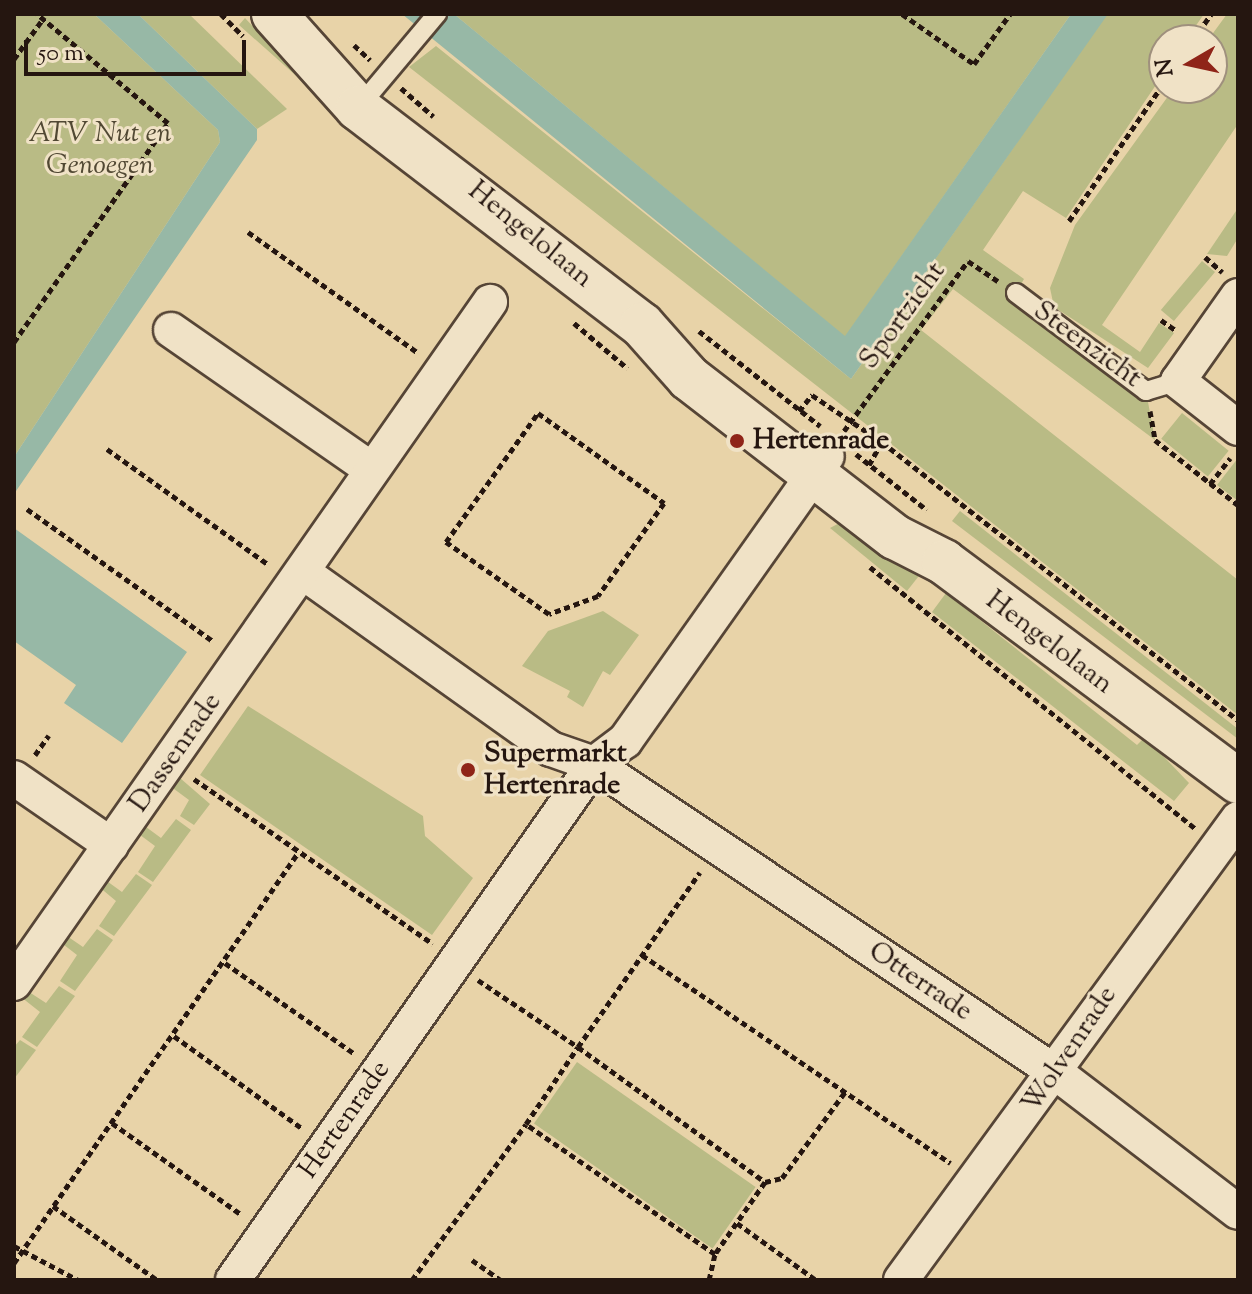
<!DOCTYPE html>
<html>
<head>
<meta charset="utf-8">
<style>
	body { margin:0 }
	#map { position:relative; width:1252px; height:1294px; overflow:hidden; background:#e8d3a8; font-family:"Sorts Mill Goudy",serif }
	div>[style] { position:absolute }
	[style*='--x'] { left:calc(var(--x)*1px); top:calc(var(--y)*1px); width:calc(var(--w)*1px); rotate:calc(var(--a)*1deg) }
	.green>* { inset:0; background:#b9bb85; transform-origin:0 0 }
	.water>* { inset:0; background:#97b8a6 }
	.path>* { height:5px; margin-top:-2.5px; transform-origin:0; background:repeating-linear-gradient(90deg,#251610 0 6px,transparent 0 10px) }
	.roads { filter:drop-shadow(2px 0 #564536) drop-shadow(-2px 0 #564536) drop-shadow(0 2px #564536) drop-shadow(0 -2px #564536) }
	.lane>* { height:18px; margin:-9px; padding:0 9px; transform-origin:9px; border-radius:9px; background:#f0e2c6 }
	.street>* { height:34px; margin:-17px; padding:0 17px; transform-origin:17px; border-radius:17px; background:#f0e2c6 }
	.secondary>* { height:44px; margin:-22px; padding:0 22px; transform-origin:22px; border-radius:22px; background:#f0e2c6 }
	.dots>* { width:22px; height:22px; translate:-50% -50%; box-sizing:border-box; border:4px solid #f0e2c6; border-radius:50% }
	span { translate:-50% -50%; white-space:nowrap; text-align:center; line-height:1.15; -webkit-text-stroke:6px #f0e2c6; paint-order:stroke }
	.park-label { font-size:28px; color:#514833; font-style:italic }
	.street-label { font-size:28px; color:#251610 }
	.poi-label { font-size:28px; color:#251610; font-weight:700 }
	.left { translate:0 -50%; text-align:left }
	.frame { position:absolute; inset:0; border:16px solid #251610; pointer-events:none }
	.north { position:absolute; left:1148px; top:24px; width:80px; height:80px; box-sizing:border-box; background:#f0e2c6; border:2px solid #9f907d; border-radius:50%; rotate:261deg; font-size:22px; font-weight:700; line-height:32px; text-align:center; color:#251610 }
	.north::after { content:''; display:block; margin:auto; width:28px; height:36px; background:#8f2418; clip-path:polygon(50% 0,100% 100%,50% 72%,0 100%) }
	.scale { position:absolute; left:24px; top:40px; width:222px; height:36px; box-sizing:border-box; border:4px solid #251610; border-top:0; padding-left:10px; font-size:24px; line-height:28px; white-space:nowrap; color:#251610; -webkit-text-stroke:6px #f0e2c6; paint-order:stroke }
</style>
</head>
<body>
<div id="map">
	<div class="green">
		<div style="clip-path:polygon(14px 14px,94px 14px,218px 130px,220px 142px,14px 457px)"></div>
		<div style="clip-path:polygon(138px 14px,189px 14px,287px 109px,257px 129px)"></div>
		<div style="clip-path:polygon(454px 14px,1071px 14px,845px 337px)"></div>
		<div style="clip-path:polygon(1107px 14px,1204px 14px,1186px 40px,1164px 40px,1164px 73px,1066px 218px,1023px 191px,983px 250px,1024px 279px,1016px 293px,1146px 391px,1155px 440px,953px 289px,921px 330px,1238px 580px,1238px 715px,409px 67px,436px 46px,851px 379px)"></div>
		<div style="clip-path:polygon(1227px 14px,1238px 14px,1238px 124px,1102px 325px,1140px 352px,1159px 323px,1174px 333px,1148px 368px,1054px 307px,1050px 288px,1075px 225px,1174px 88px,1212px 88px,1208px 40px)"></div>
		<div style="clip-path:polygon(245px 18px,259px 33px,266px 26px,340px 115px,239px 25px)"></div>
		<div style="clip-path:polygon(1238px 208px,1238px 238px,1227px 256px,1207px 254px)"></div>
		<div style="left:1202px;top:261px;width:17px;height:64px;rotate:40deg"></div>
		<div style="left:1182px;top:413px;width:60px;height:33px;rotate:39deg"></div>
		<div style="clip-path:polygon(1238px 458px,1238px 501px,1217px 485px)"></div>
		<div style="clip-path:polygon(960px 511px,1238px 729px,1238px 739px,952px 521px)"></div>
		<div style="clip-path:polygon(847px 519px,926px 567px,907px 591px,830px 528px)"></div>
		<div style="clip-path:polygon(946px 593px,1137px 745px,1145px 737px,1189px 783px,1174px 801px,932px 612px)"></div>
		<div style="clip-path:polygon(603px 611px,639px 635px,610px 675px,603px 671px,583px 707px,567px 697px,570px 691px,522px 666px,548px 631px)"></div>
		<div style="clip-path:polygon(248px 706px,423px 816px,425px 836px,473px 878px,432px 935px,200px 775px)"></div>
		<div style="clip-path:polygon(180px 778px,210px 804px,194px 825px,180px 816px,189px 800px,170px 786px)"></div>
		<div style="clip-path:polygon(176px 819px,191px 830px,153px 882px,138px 872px,155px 846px,136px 832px,142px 824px,161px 838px)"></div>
		<div style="clip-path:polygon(136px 874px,152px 885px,114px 936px,99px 926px,116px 901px,98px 886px,104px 879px,122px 892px)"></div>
		<div style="clip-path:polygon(97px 929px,113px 940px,75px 991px,60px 981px,77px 955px,59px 941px,64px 934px,83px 947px)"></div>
		<div style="clip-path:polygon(59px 986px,75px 996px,37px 1047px,22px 1037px,40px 1012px,21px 997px,26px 990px,46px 1003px)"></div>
		<div style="clip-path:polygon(20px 1040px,36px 1050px,14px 1079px,14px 1047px)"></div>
		<div style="left:577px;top:1062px;width:218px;height:75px;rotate:35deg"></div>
	</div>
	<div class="water">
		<div style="clip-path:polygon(94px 14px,138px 14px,257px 129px,257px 140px,14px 494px,14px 457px,220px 142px,218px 130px)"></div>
		<div style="clip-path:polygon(402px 14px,454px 14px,845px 336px,1071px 14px,1108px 14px,851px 379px)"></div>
		<div style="clip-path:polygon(14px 528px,187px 652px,122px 743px,64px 703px,76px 685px,14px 641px)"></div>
	</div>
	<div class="path">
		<div style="--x:221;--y:14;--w:31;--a:45"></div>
		<div style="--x:902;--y:14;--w:88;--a:34.8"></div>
		<div style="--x:974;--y:64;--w:62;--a:-54.2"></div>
		<div style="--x:1193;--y:40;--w:32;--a:-55"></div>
		<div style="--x:354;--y:45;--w:22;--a:43"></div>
		<div style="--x:14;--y:59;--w:49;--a:-54.1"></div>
		<div style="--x:401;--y:88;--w:43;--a:41.2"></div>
		<div style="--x:1069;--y:221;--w:168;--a:-55.5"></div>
		<div style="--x:248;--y:232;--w:207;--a:35.4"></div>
		<div style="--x:1205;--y:257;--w:23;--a:41"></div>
		<div style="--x:1161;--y:320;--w:19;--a:35"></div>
		<div style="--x:574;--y:323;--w:70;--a:40.3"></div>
		<div style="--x:699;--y:331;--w:154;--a:38.1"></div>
		<div style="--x:14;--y:342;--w:268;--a:-54.9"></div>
		<div style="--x:168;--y:123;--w:170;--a:-140.2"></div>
		<div style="--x:799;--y:411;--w:21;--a:-51"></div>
		<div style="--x:812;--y:395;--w:84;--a:33.9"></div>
		<div style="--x:882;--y:442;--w:452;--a:38"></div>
		<div style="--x:1150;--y:411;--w:29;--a:80"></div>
		<div style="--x:1155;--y:440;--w:105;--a:38.1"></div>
		<div style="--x:538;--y:413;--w:155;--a:35.5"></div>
		<div style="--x:664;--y:503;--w:114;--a:125.4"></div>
		<div style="--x:598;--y:596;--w:52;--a:159.8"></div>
		<div style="--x:549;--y:614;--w:126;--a:-145"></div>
		<div style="--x:446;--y:542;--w:158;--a:-54.5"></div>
		<div style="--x:844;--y:431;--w:210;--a:-53.9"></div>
		<div style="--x:968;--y:261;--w:36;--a:34"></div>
		<div style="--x:107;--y:449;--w:199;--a:35.6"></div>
		<div style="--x:856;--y:454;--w:90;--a:38.3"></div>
		<div style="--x:869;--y:465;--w:26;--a:-61"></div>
		<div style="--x:1210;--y:484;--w:33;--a:-52"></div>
		<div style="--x:27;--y:509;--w:229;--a:35.4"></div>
		<div style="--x:870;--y:567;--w:418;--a:38.8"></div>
		<div style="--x:35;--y:755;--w:24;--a:-55"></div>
		<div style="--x:194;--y:779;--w:290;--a:34.6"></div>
		<div style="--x:642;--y:955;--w:372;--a:34"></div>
		<div style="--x:225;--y:963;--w:159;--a:35"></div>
		<div style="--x:478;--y:980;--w:120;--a:33.8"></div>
		<div style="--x:578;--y:1047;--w:231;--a:35.8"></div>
		<div style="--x:765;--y:1182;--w:88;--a:124.8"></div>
		<div style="--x:715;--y:1254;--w:229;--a:-145.5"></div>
		<div style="--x:526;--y:1124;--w:93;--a:-56"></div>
		<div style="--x:578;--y:1047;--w:213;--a:-55.1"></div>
		<div style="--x:174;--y:1036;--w:159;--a:35.8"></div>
		<div style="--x:112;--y:1123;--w:159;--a:35.3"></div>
		<div style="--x:765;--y:1182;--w:17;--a:-13"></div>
		<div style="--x:782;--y:1178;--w:107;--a:-53.8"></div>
		<div style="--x:53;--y:1206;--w:128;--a:35.4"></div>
		<div style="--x:737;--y:1223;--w:97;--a:35.8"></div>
		<div style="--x:14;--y:1246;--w:72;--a:28"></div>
		<div style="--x:472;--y:1260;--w:35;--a:35"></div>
		<div style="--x:14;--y:1263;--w:499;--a:-55.3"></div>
		<div style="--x:412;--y:1280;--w:193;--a:-53.8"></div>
		<div style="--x:709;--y:1280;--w:27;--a:-77"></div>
	</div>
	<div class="roads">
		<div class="lane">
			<div style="--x:358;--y:108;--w:123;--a:-50"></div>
			<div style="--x:1016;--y:293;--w:163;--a:37"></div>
			<div style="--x:1146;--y:391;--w:34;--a:-17"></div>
		</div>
		<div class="street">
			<div style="--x:1238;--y:296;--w:104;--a:125.2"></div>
			<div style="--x:1178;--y:381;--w:76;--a:38.1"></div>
			<div style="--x:171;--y:330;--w:244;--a:34.8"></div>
			<div style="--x:304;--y:573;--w:303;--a:35.5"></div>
			<div style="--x:551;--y:749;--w:46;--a:19.2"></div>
			<div style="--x:594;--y:764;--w:554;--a:33.75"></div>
			<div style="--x:1055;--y:1072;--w:230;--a:37.4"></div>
			<div style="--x:14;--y:778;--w:118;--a:34.6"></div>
			<div style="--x:14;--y:983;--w:831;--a:-55.05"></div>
			<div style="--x:233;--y:1280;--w:630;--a:-55.02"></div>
			<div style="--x:594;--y:764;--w:39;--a:-37"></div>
			<div style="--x:625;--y:741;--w:349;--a:-54.7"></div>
			<div style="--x:901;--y:1280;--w:571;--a:-53.83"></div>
		</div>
		<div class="secondary">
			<div style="--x:274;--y:14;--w:126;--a:48.2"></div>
			<div style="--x:358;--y:108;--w:357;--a:37.4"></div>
			<div style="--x:642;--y:325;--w:71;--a:48.4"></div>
			<div style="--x:689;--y:378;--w:260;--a:37.7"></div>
			<div style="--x:895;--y:537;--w:55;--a:27"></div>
			<div style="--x:944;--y:562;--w:367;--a:36.7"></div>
		</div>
	</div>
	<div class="dots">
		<div style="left:737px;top:441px;background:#8f2418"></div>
		<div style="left:468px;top:770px;background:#8f2418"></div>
	</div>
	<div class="park-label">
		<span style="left:100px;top:150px">ATV Nut en<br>Genoegen</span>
	</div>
	<div class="street-label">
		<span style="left:530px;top:235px;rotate:39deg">Hengelolaan</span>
		<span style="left:903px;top:316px;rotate:-54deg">Sportzicht</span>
		<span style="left:1087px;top:345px;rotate:36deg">Steenzicht</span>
		<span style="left:1049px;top:643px;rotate:37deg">Hengelolaan</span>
		<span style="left:176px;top:753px;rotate:-55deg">Dassenrade</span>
		<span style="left:920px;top:982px;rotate:34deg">Otterrade</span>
		<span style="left:1070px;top:1050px;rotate:-56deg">Wolvenrade</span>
		<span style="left:345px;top:1120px;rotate:-55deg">Hertenrade</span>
	</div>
	<div class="poi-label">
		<span class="left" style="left:753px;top:441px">Hertenrade</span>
		<span class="left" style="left:484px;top:770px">Supermarkt<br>Hertenrade</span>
	</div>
	<div class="frame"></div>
	<div class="north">N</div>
	<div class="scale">50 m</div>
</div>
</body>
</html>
